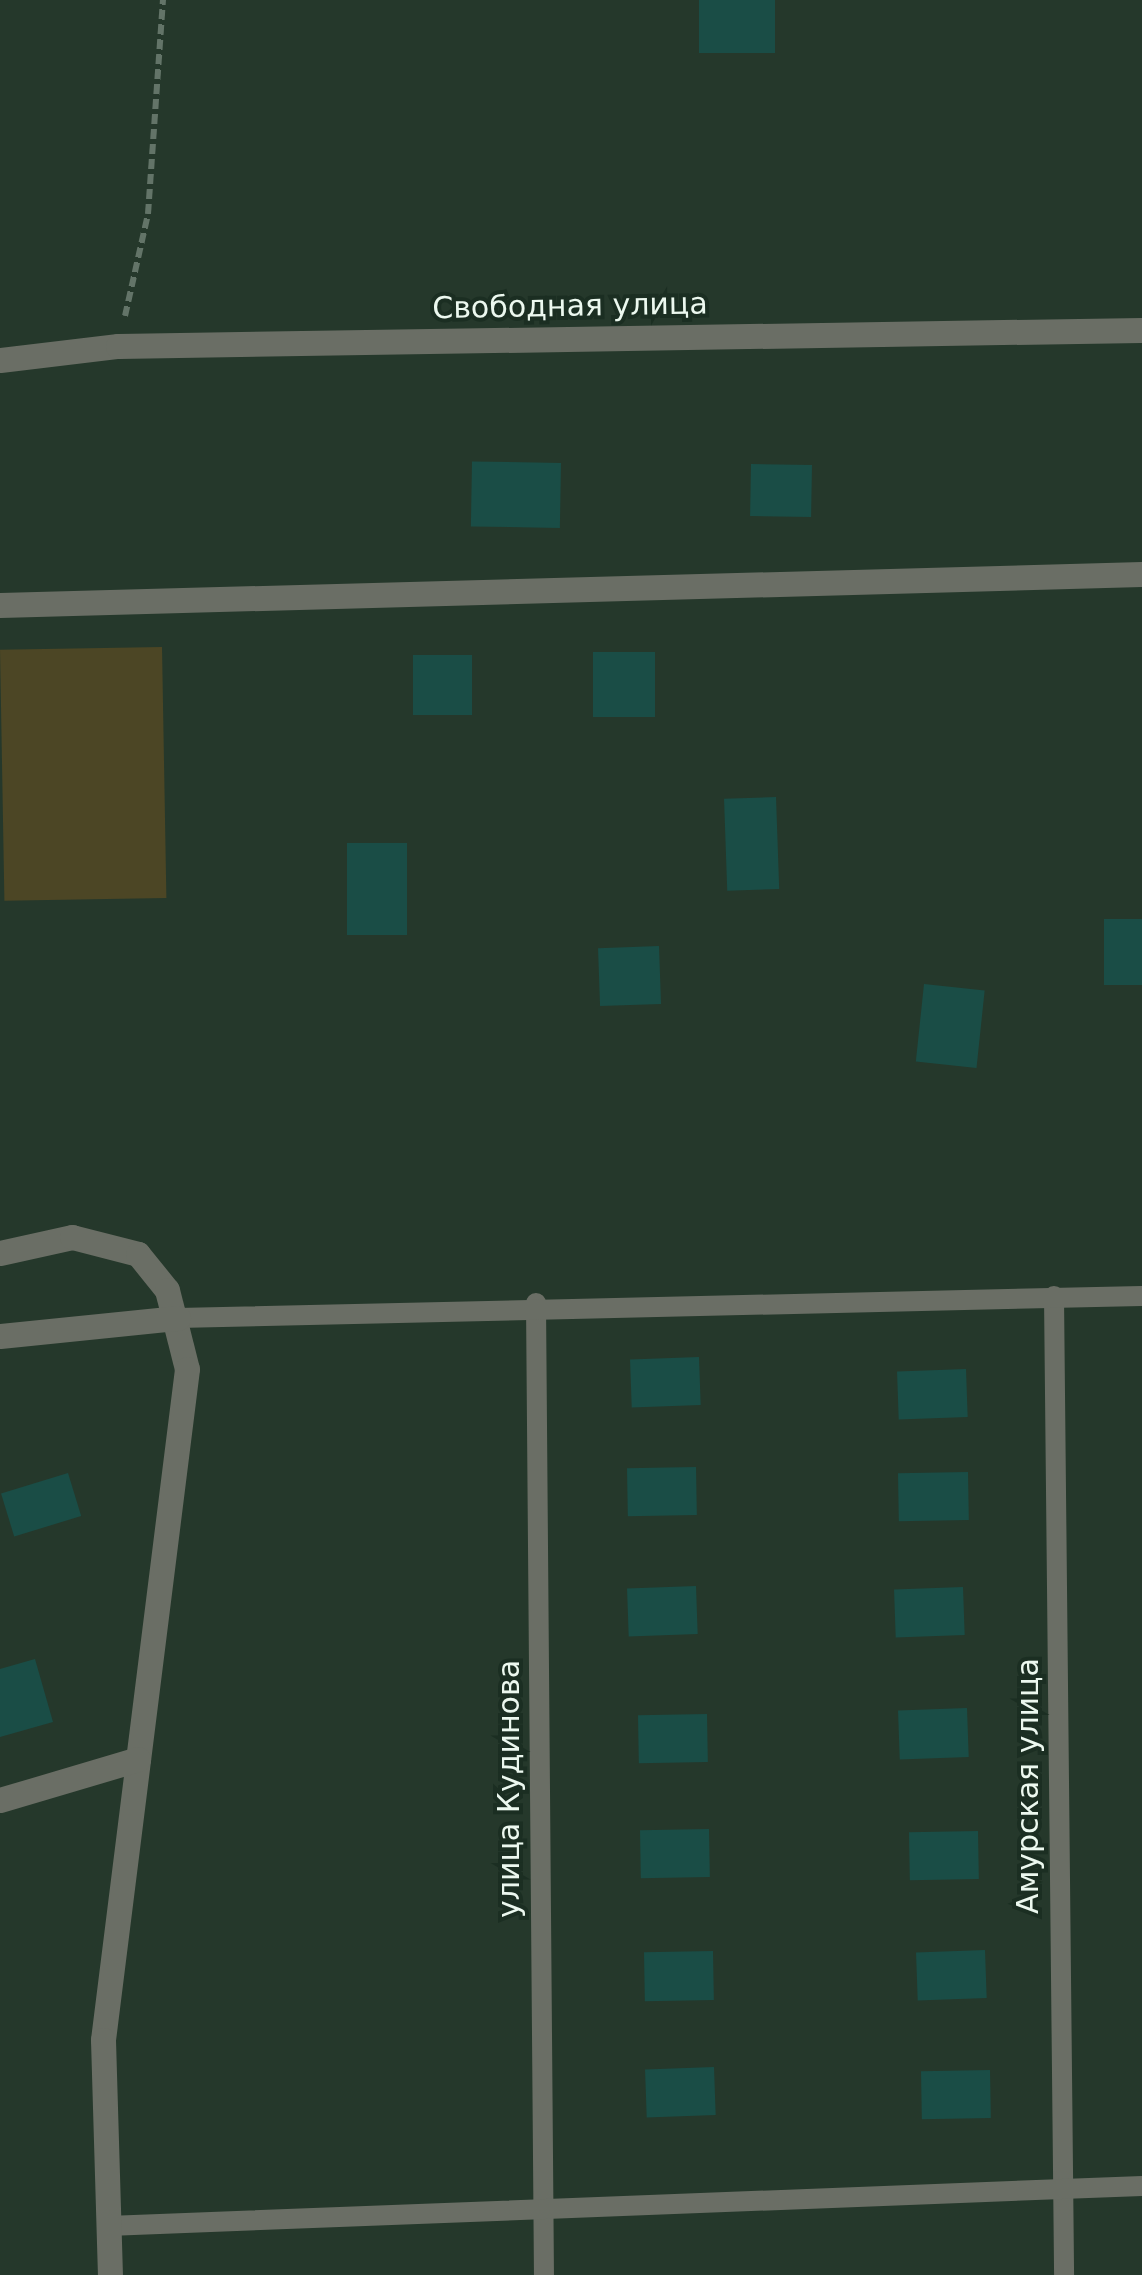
<!DOCTYPE html>
<html>
<head>
<meta charset="utf-8">
<style>
	body { margin:0 }
	#map { position:relative; width:1142px; height:2275px; overflow:hidden; background:#25382b; font-family:"DejaVu Sans",sans-serif }
	div>[style] { position:absolute }
	[style*='--x'] { left:calc(var(--x)*1px); top:calc(var(--y)*1px); width:calc(var(--w)*1px); rotate:calc(var(--a)*1deg) }
	.green>* { inset:0; background:#4c4625; transform-origin:0 0 }
	.building>* { inset:0; background:#1a4d46; transform-origin:0 0 }
	.path>* { height:6px; margin-top:-3px; transform-origin:0; background:repeating-linear-gradient(90deg,#637468 0 10px,transparent 0 15px) }
	.lane>* { height:20px; margin:-10px; padding:0 10px; transform-origin:10px; border-radius:10px; background:#6a6e65 }
	.street>* { height:25px; margin:-12.5px; padding:0 12.5px; transform-origin:12.5px; border-radius:12.5px; background:#6a6e65 }
	span { translate:-50% -50%; white-space:nowrap; text-align:center; line-height:1.15; -webkit-text-stroke:8px #1b2e22; paint-order:stroke }
	.street-label { font-size:30px; color:#ecf8ef }
</style>
</head>
<body>
<div id="map">
	<div class="green">
		<div style="left:162px;top:647px;width:251px;height:162px;rotate:89deg"></div>
	</div>
	<div class="building">
		<div style="left:699px;top:0;width:76px;height:53px"></div>
		<div style="left:561px;top:463px;width:65px;height:89px;rotate:91deg"></div>
		<div style="left:751px;top:464px;width:61px;height:52px;rotate:1deg"></div>
		<div style="left:593px;top:652px;width:62px;height:65px"></div>
		<div style="left:472px;top:655px;width:60px;height:59px;rotate:90deg"></div>
		<div style="left:776px;top:797px;width:92px;height:52px;rotate:88deg"></div>
		<div style="left:347px;top:843px;width:60px;height:92px"></div>
		<div style="left:1104px;top:919px;width:38px;height:66px"></div>
		<div style="left:659px;top:946px;width:58px;height:61px;rotate:88deg"></div>
		<div style="left:924px;top:984px;width:61px;height:78px;rotate:6deg"></div>
		<div style="left:699px;top:1357px;width:48px;height:69px;rotate:88deg"></div>
		<div style="left:966px;top:1369px;width:48px;height:69px;rotate:88deg"></div>
		<div style="left:696px;top:1467px;width:48px;height:69px;rotate:89deg"></div>
		<div style="left:968px;top:1472px;width:48px;height:70px;rotate:89deg"></div>
		<div style="left:68px;top:1473px;width:45px;height:70px;rotate:73deg"></div>
		<div style="left:696px;top:1586px;width:48px;height:69px;rotate:88deg"></div>
		<div style="left:963px;top:1587px;width:48px;height:69px;rotate:88deg"></div>
		<div style="clip-path:polygon(35px 1659px,53px 1722px,0 1737px,0 1669px)"></div>
		<div style="left:967px;top:1708px;width:49px;height:69px;rotate:88deg"></div>
		<div style="left:707px;top:1714px;width:48px;height:69px;rotate:89deg"></div>
		<div style="left:709px;top:1829px;width:48px;height:69px;rotate:89deg"></div>
		<div style="left:978px;top:1831px;width:48px;height:69px;rotate:89deg"></div>
		<div style="left:985px;top:1950px;width:48px;height:69px;rotate:88deg"></div>
		<div style="left:713px;top:1951px;width:49px;height:69px;rotate:89deg"></div>
		<div style="left:714px;top:2067px;width:48px;height:69px;rotate:88deg"></div>
		<div style="left:990px;top:2070px;width:48px;height:69px;rotate:89deg"></div>
	</div>
	<div class="path">
		<div style="--x:125;--y:316;--w:105;--a:-77.3"></div>
		<div style="--x:148;--y:214;--w:215;--a:-86"></div>
	</div>
	<div class="lane">
		<div style="--x:1054;--y:1296;--w:979;--a:89.41"></div>
		<div style="--x:536;--y:1303;--w:972;--a:89.53"></div>
		<div style="--x:178;--y:1318;--w:964;--a:-1.31"></div>
		<div style="--x:108;--y:2226;--w:1035;--a:-2.22"></div>
	</div>
	<div class="street">
		<div style="--x:0;--y:360;--w:119;--a:-6.8"></div>
		<div style="--x:118;--y:346;--w:1024;--a:-0.9"></div>
		<div style="--x:0;--y:605;--w:1142;--a:-1.55"></div>
		<div style="--x:0;--y:1253;--w:74;--a:-12.5"></div>
		<div style="--x:72;--y:1237;--w:68;--a:14.4"></div>
		<div style="--x:138;--y:1254;--w:46;--a:51.1"></div>
		<div style="--x:167;--y:1290;--w:81;--a:75.8"></div>
		<div style="--x:187;--y:1369;--w:676;--a:97.14"></div>
		<div style="--x:103;--y:2040;--w:235;--a:88.3"></div>
		<div style="--x:0;--y:1336;--w:179;--a:-5.8"></div>
		<div style="--x:0;--y:1800;--w:144;--a:-16.5"></div>
	</div>
	<div class="street-label">
		<span style="left:570px;top:306px;rotate:-1deg">Свободная улица</span>
		<span style="left:1028px;top:1786px;rotate:-90deg">Амурская улица</span>
		<span style="left:509px;top:1789px;rotate:-90deg">улица Кудинова</span>
	</div>
</div>
</body>
</html>
